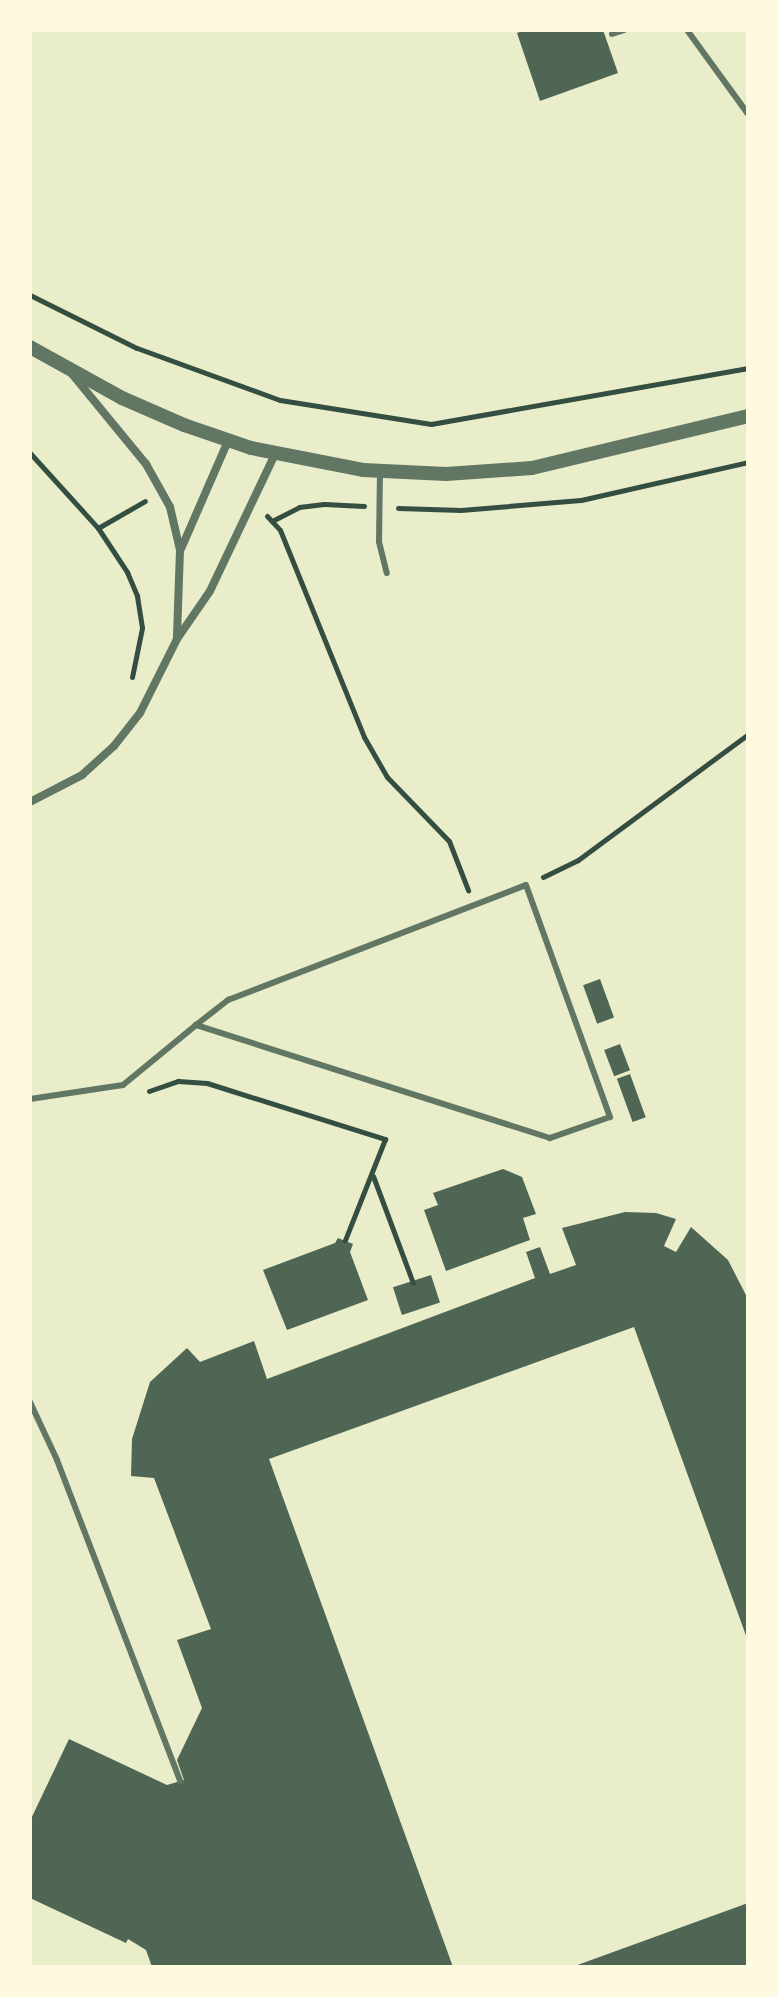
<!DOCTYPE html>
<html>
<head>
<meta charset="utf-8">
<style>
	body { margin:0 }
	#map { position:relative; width:778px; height:1997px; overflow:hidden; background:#e9edc9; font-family:"Sofia Sans Condensed",sans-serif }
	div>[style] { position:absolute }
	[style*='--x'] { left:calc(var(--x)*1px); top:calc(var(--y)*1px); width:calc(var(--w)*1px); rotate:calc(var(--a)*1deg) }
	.building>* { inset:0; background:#4f6655; transform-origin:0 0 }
	.path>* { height:5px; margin:-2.5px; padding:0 2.5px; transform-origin:2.5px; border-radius:2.5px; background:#344e41 }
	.service>* { height:6px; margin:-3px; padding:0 3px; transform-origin:3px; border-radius:3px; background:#617663 }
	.minor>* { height:8px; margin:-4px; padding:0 4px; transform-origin:4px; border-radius:4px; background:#617663 }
	.tertiary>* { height:14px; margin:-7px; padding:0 7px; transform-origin:7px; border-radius:7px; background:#617663 }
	span { translate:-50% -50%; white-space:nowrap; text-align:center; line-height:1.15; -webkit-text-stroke:8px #fefae0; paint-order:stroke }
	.frame { position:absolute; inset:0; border:32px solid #fefae0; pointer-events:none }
</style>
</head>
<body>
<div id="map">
	<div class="building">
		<div style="clip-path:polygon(525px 30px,603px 30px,618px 73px,540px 101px,517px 33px)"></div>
		<div style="left:600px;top:979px;width:41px;height:18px;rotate:70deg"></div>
		<div style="left:620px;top:1044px;width:28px;height:17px;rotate:69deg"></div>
		<div style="left:630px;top:1074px;width:46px;height:14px;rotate:70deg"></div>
		<div style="clip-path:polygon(503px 1169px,522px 1177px,536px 1214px,523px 1218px,530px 1240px,446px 1271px,424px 1210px,438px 1205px,433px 1193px)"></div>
		<div style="clip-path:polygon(625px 1212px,656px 1213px,676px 1219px,664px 1246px,676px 1252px,691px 1227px,728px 1260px,748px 1299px,748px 1641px,634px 1327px,269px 1459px,453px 1967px,152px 1967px,146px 1950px,128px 1939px,126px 1943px,30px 1898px,30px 1821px,69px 1739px,167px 1785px,184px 1780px,177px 1760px,202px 1708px,177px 1640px,211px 1629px,154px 1478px,131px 1476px,132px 1439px,150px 1382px,187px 1348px,200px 1362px,254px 1341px,267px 1379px,535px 1278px,526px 1252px,540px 1247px,550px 1274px,576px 1265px,562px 1228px)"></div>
		<div style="clip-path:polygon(338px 1238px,353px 1244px,350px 1252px,368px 1300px,287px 1330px,263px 1270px,335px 1243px)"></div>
		<div style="left:431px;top:1275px;width:29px;height:40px;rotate:72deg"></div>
		<div style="clip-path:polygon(748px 1903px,748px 1967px,572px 1967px)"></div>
	</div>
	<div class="path">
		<div style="--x:30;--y:295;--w:119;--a:26.4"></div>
		<div style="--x:137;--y:348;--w:152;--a:20"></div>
		<div style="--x:280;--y:400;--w:153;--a:9"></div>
		<div style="--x:431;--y:424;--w:322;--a:-10"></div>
		<div style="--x:30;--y:453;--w:101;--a:47.8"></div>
		<div style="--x:98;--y:528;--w:53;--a:56.6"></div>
		<div style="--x:127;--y:572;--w:26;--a:67"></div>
		<div style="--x:137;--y:596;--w:32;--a:81"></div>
		<div style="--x:142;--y:628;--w:50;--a:101.5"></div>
		<div style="--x:398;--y:508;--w:63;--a:1.8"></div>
		<div style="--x:461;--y:510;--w:120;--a:-4.8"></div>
		<div style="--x:581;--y:500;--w:171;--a:-12.8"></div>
		<div style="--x:267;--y:516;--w:19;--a:47"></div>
		<div style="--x:280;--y:530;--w:223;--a:67.9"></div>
		<div style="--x:364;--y:737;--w:46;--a:60.1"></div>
		<div style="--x:387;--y:777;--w:89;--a:45.9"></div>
		<div style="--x:449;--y:841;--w:53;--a:68.8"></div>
		<div style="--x:272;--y:521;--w:30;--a:-27"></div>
		<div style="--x:299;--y:507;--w:25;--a:-7"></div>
		<div style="--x:324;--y:504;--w:40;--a:2.9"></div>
		<div style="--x:98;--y:528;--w:54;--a:-29.9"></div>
		<div style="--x:543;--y:877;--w:39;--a:-26"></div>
		<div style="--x:578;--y:860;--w:212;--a:-36.5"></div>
		<div style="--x:149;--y:1091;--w:31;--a:-19"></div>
		<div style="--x:178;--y:1081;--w:29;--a:4"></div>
		<div style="--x:207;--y:1083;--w:187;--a:17.5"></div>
		<div style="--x:385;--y:1139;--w:109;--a:111.6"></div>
		<div style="--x:373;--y:1176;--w:114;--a:69.5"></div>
	</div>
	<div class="service">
		<div style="--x:687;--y:30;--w:104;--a:54"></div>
		<div style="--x:612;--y:34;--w:13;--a:-18"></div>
		<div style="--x:380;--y:471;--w:71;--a:90.8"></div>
		<div style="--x:379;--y:542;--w:32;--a:76"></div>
		<div style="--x:30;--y:1099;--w:94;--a:-8.6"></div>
		<div style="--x:123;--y:1085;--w:94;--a:-39.4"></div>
		<div style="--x:196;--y:1025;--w:41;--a:-38"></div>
		<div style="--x:228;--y:1000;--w:319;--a:-21.1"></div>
		<div style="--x:526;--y:885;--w:247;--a:70.1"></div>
		<div style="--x:610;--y:1117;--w:64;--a:160.7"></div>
		<div style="--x:550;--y:1138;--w:372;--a:-162.3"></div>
		<div style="--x:30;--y:1402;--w:64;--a:65"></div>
		<div style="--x:57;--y:1460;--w:344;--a:69"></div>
	</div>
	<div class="minor">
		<div style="--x:72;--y:374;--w:117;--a:50.6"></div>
		<div style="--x:146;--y:464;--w:49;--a:60.8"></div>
		<div style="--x:170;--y:507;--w:44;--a:76.9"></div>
		<div style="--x:180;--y:550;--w:88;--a:92"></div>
		<div style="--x:181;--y:549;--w:118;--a:-66.5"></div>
		<div style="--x:30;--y:802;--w:59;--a:-27.4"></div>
		<div style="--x:82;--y:775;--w:43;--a:-42.2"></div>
		<div style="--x:114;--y:746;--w:42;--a:-51.8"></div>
		<div style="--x:140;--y:713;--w:83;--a:-63.4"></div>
		<div style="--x:177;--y:639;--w:58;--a:-55.5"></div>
		<div style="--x:210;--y:591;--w:152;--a:-64.6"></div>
	</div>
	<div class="tertiary">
		<div style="--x:30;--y:347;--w:105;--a:29"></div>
		<div style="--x:122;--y:398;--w:68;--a:23.5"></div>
		<div style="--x:184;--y:425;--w:71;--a:18.9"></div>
		<div style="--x:251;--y:448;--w:114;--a:11.1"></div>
		<div style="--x:363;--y:470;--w:83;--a:2.8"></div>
		<div style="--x:446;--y:474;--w:86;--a:-4"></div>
		<div style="--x:532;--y:468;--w:222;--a:-13.5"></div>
	</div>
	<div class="frame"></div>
</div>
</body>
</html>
